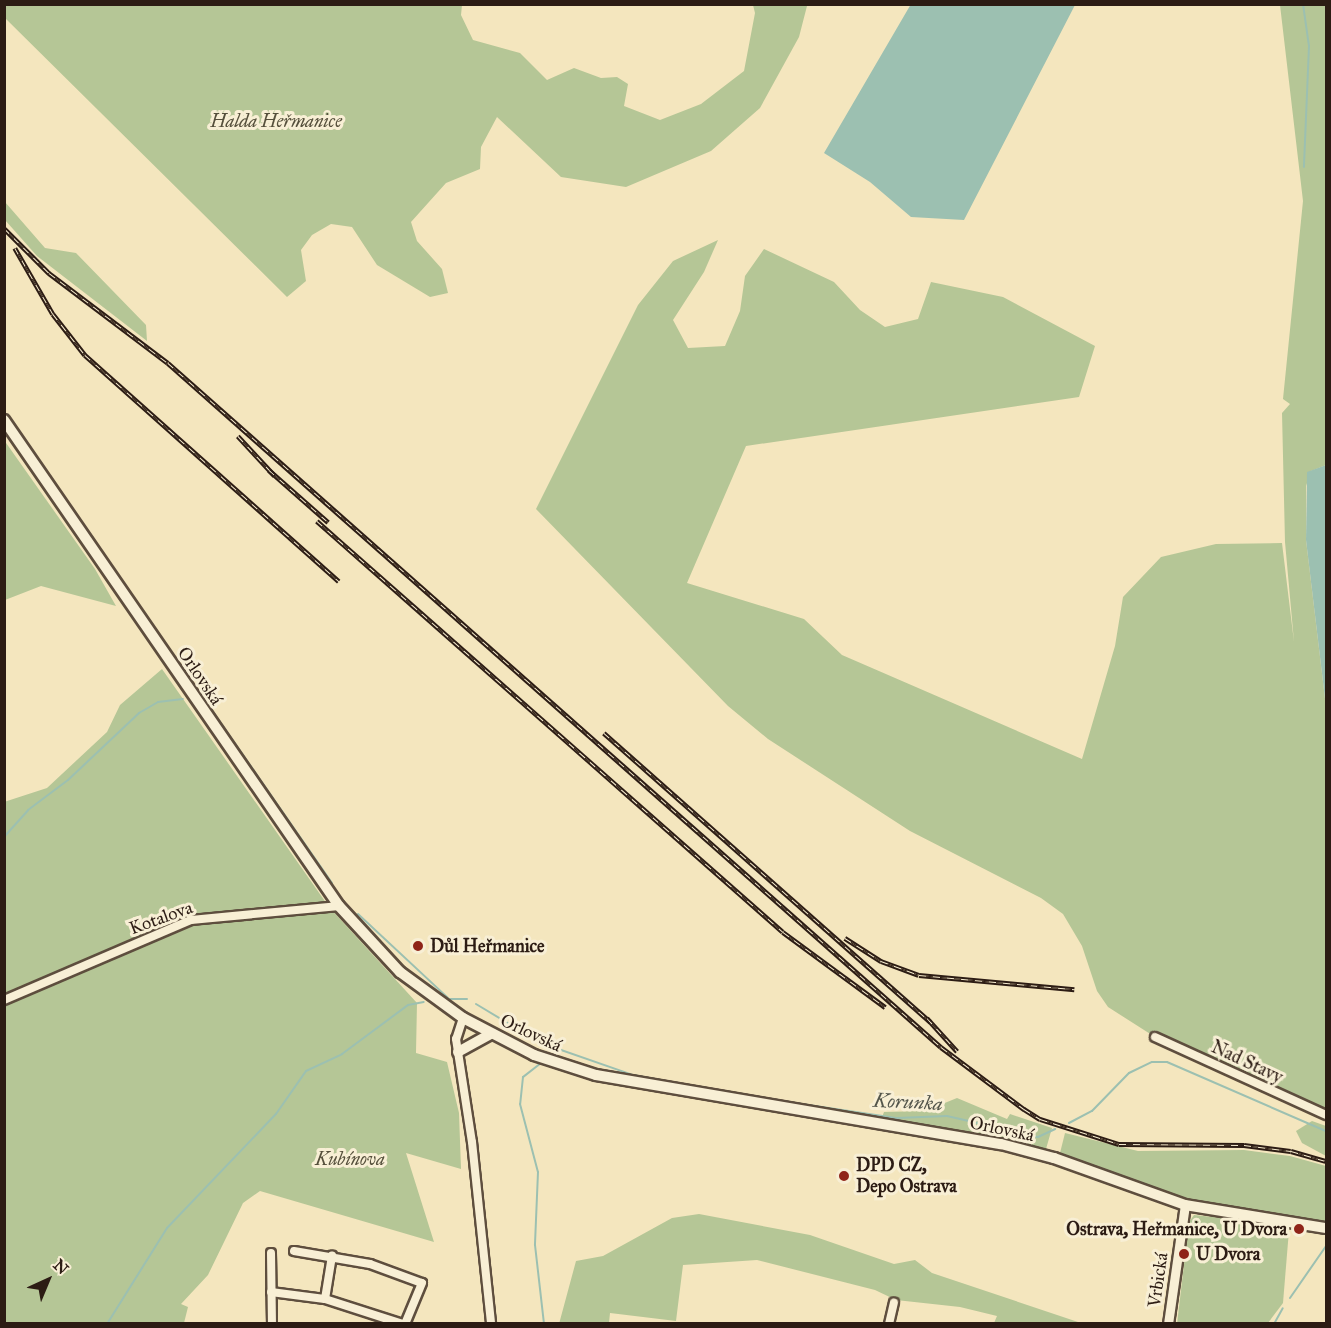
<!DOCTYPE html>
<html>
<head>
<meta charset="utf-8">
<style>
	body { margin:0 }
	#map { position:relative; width:1331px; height:1328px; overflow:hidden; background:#f4e6be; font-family:"IM FELL Great Primer",serif }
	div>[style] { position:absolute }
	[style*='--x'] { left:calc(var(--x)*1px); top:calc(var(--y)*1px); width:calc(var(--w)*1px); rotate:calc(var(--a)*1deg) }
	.green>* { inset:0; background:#b5c696 }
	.water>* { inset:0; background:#9cc0b1 }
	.stream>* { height:2px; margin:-1px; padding:0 1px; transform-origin:1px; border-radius:1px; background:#9cc0b1 }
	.roads { filter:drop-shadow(2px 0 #5e4e3e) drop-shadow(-2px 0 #5e4e3e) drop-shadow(0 2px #5e4e3e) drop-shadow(0 -2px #5e4e3e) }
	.minor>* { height:8px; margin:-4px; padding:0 4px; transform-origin:4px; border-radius:4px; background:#f8efd5 }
	.tertiary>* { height:9px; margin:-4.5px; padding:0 4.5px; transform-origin:4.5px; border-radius:4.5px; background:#f8efd5 }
	.secondary>* { height:10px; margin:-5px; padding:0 5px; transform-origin:5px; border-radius:5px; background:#f8efd5 }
	.rail>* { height:4.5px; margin-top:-2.25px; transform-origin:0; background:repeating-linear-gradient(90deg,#f8efd5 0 7px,#2c1c14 0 14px); box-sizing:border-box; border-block:2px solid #2c1c14 }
	.dots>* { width:16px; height:16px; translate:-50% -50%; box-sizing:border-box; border:3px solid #f8efd5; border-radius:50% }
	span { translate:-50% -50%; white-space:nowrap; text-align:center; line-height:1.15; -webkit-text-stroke:6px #f8efd5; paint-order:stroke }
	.park-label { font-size:18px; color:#554f3b; font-style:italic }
	.street-label { font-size:18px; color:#2c1c14 }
	.poi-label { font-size:18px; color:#2c1c14; font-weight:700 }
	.left { translate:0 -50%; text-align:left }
	.right { translate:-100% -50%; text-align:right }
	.water-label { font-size:20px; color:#53554b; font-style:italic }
	.frame { position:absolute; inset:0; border:6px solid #2c1c14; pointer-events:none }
	.north { position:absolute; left:18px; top:1250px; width:60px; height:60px; -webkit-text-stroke:4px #f8efd5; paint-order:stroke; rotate:44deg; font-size:16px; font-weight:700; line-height:24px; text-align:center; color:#2c1c14 }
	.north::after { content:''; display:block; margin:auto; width:21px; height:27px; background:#2c1c14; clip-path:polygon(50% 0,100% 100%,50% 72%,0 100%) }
</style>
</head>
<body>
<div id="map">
	<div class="green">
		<div style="clip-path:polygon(4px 5px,462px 5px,461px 15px,473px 40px,520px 53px,547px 80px,574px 68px,601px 78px,617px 77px,628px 84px,624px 106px,660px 120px,701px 104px,744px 71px,755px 13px,753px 5px,807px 6px,799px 37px,760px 108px,711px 151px,626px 187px,561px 177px,497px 117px,481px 147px,480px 169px,446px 183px,411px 222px,417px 241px,442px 269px,448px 293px,430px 297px,377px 265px,352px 227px,331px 224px,312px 235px,301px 250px,306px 281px,287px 297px,5px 18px)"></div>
		<div style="clip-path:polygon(1280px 5px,1326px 5px,1326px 465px,1311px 471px,1306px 486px,1306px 540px,1326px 707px,1326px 1115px,1155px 1037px,1108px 1007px,1097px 991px,1082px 946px,1063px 914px,1041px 898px,910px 831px,768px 739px,728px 706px,536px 509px,638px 305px,673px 261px,718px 240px,704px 272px,673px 320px,688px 348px,725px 346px,740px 311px,745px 276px,764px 249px,834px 282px,860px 310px,885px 327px,918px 319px,931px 282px,1003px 297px,1095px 346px,1079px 397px,746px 446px,687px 583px,804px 619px,842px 655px,1082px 759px,1115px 646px,1123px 597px,1161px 557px,1216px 544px,1282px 543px,1294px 642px,1285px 542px,1282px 413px,1290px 404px,1283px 399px,1303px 201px)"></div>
		<div style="clip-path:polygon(5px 202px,45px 248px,76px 253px,146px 325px,147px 341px,37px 256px,5px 220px)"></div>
		<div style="clip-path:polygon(4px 440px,95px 569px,116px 606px,41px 586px,5px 600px)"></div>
		<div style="clip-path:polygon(162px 669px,329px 907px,417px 1003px,416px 1053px,447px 1062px,459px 1113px,461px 1169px,406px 1153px,434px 1242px,260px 1191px,243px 1203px,208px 1275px,181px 1304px,188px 1307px,184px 1323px,5px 1323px,4px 802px,47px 788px,107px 732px,120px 705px)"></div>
		<div style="clip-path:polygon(957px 1098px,1007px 1119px,1010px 1114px,1052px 1128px,1046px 1149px,881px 1120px,884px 1112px,925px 1111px)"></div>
		<div style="clip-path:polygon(1312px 1121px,1326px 1126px,1326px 1156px,1302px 1143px,1296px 1131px)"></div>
		<div style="clip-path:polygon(1065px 1133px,1138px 1151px,1244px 1150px,1290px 1156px,1326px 1166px,1326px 1223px,1186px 1202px,1064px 1157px,1060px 1153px)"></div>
		<div style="clip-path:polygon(699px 1214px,810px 1235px,894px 1264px,915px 1260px,932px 1273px,1081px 1323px,994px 1323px,997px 1316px,960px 1307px,896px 1300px,875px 1290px,757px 1260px,683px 1265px,676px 1321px,610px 1313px,609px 1323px,559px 1324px,576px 1261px,603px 1256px,672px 1218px)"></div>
		<div style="clip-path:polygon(1194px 1215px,1278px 1224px,1289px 1230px,1283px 1303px,1268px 1323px,1177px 1324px,1189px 1222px)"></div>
	</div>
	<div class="water">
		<div style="clip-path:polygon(911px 4px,1075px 5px,964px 220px,911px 217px,870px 182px,824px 153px)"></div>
		<div style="clip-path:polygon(1326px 465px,1326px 707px,1306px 540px,1307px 472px)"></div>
	</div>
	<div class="stream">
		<div style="--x:1303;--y:4;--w:42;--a:81.9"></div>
		<div style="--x:1309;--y:46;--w:121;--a:92.4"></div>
		<div style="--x:204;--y:699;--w:224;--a:55.2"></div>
		<div style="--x:4;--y:837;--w:36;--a:-48"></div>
		<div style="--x:28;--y:810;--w:50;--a:-36.9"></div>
		<div style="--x:68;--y:780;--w:98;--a:-43.3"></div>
		<div style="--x:139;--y:713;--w:22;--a:-30"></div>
		<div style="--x:158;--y:702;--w:25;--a:-7"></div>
		<div style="--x:358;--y:914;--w:123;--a:43"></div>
		<div style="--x:447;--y:999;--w:20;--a:0"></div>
		<div style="--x:476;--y:1004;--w:76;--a:31"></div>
		<div style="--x:541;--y:1043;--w:97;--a:19.2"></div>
		<div style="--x:633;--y:1075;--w:88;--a:10.4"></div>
		<div style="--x:541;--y:1063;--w:23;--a:142"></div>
		<div style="--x:523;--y:1077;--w:27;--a:96"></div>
		<div style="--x:520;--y:1104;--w:70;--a:75.2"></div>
		<div style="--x:538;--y:1172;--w:73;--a:92.4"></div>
		<div style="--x:535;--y:1245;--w:80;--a:83.5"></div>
		<div style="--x:726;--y:1092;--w:19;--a:9"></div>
		<div style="--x:756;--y:1097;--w:143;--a:8.5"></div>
		<div style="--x:897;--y:1118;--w:50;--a:-2.3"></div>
		<div style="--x:947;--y:1116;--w:93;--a:13"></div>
		<div style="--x:1038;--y:1137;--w:19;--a:-25"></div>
		<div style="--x:1069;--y:1123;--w:26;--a:-28"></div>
		<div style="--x:1092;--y:1111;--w:53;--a:-45.8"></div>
		<div style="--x:1129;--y:1073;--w:25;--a:-26"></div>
		<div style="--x:1152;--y:1062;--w:15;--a:0"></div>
		<div style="--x:1167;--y:1062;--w:173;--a:23.5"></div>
		<div style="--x:1290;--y:1298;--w:63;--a:-55.3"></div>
		<div style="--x:107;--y:1324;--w:113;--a:-58"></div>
		<div style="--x:167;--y:1228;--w:158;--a:-46.3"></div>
		<div style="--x:276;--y:1114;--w:52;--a:-55.1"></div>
		<div style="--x:306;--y:1071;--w:40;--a:-25"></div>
		<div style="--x:342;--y:1054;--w:82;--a:-36.6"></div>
		<div style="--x:408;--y:1005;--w:16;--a:-11"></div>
		<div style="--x:1274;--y:1324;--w:18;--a:-61"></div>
	</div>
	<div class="roads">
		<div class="minor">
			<div style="--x:4;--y:1000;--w:203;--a:-23.2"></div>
			<div style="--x:191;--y:920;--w:149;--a:-5.4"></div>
			<div style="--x:463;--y:1018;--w:22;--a:108"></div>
			<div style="--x:456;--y:1039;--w:104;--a:81.2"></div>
			<div style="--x:472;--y:1142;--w:183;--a:84"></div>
			<div style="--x:1155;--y:1037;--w:188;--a:24.5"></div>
			<div style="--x:294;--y:1251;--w:77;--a:9.7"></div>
			<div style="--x:370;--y:1264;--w:55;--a:20.1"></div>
			<div style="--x:422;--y:1283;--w:44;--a:112.5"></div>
			<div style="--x:271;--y:1253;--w:71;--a:89.2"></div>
			<div style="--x:271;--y:1292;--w:54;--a:7.4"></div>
			<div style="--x:325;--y:1299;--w:82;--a:17.8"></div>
			<div style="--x:325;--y:1299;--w:44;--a:-80.8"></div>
			<div style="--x:889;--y:1324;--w:22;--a:-77"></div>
		</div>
		<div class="tertiary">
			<div style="--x:1168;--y:1324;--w:120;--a:-81.9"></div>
		</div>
		<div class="secondary">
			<div style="--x:4;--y:420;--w:590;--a:55.42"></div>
			<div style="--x:339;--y:906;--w:90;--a:47.3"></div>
			<div style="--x:400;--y:972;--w:78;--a:36.1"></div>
			<div style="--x:463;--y:1018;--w:80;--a:27.5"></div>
			<div style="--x:534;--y:1055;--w:65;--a:17.9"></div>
			<div style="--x:596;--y:1075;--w:411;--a:9.7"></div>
			<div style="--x:1001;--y:1144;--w:55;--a:14.8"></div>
			<div style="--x:1054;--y:1158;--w:139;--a:19.7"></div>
			<div style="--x:1185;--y:1205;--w:143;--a:9.3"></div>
			<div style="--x:458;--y:1052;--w:38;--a:-29"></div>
		</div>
	</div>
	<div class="rail">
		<div style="--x:4;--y:228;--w:64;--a:45"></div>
		<div style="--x:49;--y:273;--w:149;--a:37.1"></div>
		<div style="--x:168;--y:363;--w:1032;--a:41.5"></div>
		<div style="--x:941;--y:1047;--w:104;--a:36.8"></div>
		<div style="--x:1024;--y:1109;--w:19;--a:32"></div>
		<div style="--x:1040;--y:1119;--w:83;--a:17.6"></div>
		<div style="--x:1119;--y:1144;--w:125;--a:0.5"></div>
		<div style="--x:1244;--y:1145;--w:47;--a:7.3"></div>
		<div style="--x:1291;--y:1151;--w:36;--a:16"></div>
		<div style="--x:15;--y:248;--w:76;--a:60.1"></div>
		<div style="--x:53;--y:314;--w:52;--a:52"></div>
		<div style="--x:85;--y:355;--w:340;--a:41.7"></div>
		<div style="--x:238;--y:436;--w:54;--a:47.2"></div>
		<div style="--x:269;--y:470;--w:79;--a:41.4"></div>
		<div style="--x:317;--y:521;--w:621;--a:41.41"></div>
		<div style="--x:783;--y:932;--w:127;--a:36.3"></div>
		<div style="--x:604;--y:733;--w:436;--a:41.5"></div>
		<div style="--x:845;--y:938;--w:43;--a:32.6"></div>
		<div style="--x:881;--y:961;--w:40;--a:20.2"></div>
		<div style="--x:919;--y:975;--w:156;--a:5.2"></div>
		<div style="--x:927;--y:1018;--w:45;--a:47.7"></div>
	</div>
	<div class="dots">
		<div style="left:418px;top:946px;background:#8f2418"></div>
		<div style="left:844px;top:1176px;background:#8f2418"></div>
		<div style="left:1299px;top:1229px;background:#8f2418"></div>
		<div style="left:1184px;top:1254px;background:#8f2418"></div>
	</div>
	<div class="park-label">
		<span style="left:276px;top:121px">Halda Heřmanice</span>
		<span style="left:350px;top:1159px">Kubínova</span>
	</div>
	<div class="street-label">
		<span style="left:200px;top:676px;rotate:56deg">Orlovská</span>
		<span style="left:161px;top:918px;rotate:-20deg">Kotalova</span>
		<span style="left:531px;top:1033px;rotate:25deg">Orlovská</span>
		<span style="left:1247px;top:1062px;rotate:25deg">Nad Stavy</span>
		<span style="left:1002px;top:1129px;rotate:12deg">Orlovská</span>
		<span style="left:1158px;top:1280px;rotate:-82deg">Vrbická</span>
	</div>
	<div class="poi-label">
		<span class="left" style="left:430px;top:946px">Důl Heřmanice</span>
		<span class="left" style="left:856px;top:1176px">DPD CZ,<br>Depo Ostrava</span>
		<span class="right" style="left:1287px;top:1229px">Ostrava, Heřmanice, U Dvora</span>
		<span class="left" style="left:1196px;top:1254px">U Dvora</span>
	</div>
	<div class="water-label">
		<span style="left:908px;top:1102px;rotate:3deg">Korunka</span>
	</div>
	<div class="frame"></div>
	<div class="north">N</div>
</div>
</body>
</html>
